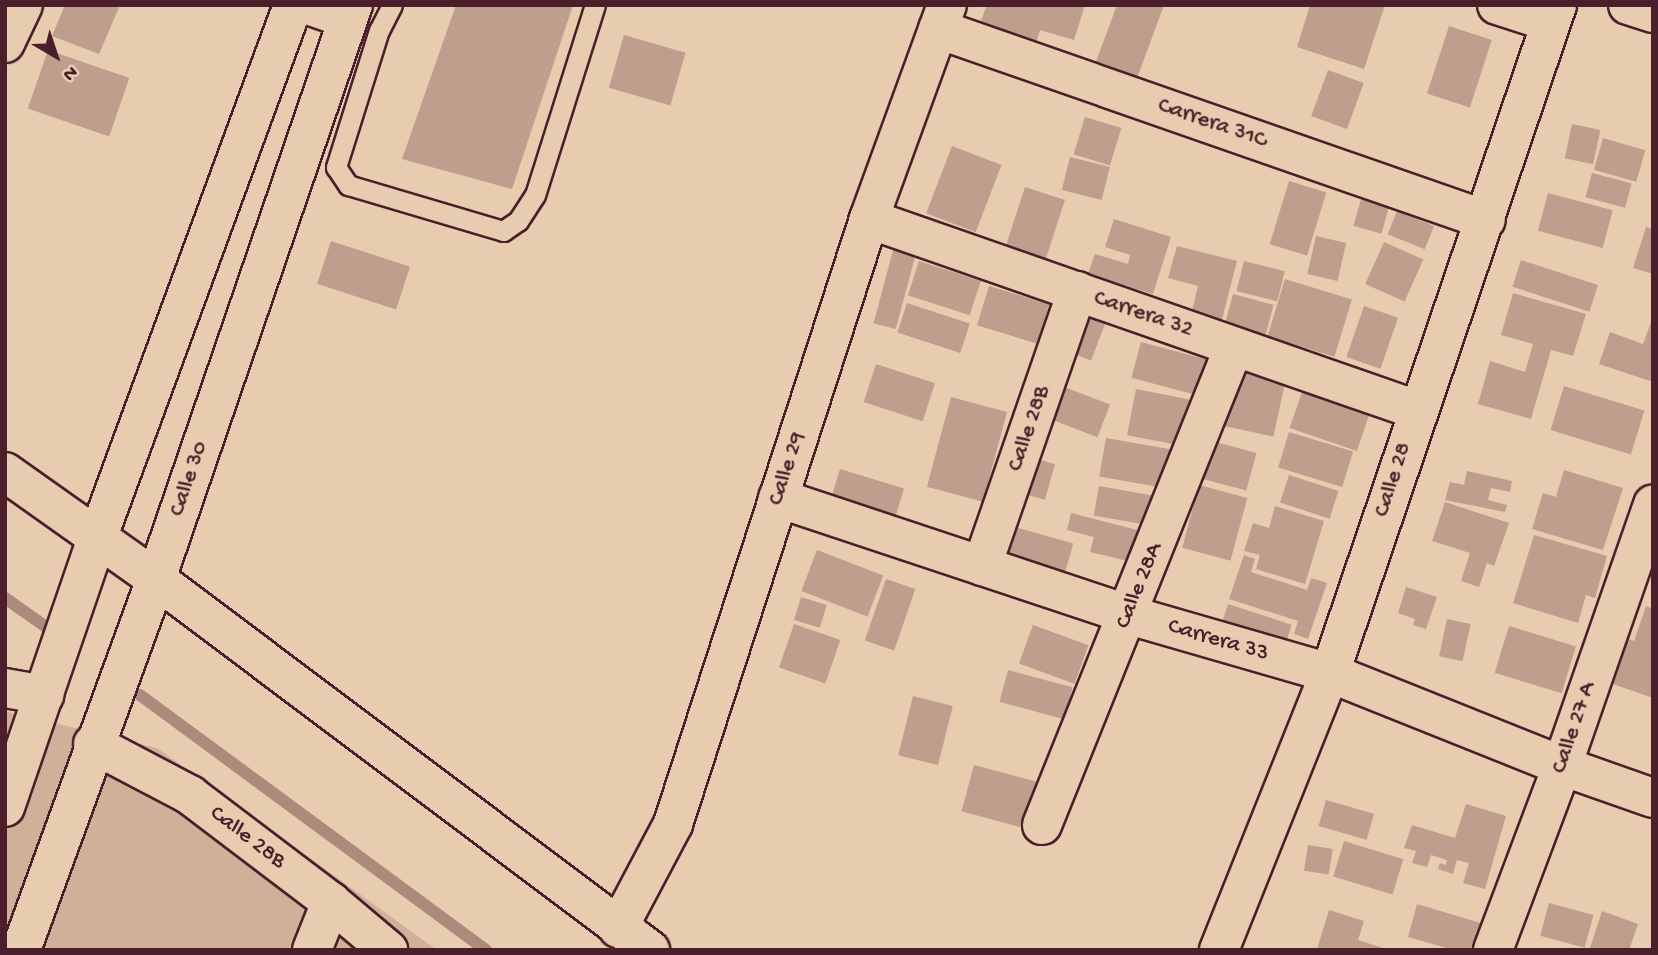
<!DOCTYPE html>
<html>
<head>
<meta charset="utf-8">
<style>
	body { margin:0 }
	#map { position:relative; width:1658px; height:955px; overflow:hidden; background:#e8ccaf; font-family:"Gochi Hand",sans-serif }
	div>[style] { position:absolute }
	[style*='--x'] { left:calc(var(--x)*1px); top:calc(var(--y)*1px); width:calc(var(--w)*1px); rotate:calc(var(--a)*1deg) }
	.green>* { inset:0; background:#cfb099 }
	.stream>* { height:12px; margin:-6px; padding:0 6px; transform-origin:6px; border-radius:6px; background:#ac8a7c }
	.building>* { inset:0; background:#be9e8d; transform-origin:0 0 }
	.roads { filter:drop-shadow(2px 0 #4a1f2b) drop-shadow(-2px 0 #4a1f2b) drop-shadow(0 2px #4a1f2b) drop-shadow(0 -2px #4a1f2b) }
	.lane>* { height:19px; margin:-9.5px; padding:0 9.5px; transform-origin:9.5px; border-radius:9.5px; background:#e8ccaf }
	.street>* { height:38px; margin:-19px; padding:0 19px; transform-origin:19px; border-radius:19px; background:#e8ccaf }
	.secondary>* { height:38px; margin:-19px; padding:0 19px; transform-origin:19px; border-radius:19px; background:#e8ccaf }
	span { translate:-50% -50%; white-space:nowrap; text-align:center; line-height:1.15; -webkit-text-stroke:5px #e8ccaf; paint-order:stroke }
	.street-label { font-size:23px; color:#4a1f2b }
	.frame { position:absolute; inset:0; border:7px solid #4a1f2b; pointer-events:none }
	.north { position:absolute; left:21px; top:21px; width:70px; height:70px; -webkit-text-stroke:5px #e8ccaf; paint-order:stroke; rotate:141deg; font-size:19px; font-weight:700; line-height:28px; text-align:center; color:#4a1f2b }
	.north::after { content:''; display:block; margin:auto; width:24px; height:32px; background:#4a1f2b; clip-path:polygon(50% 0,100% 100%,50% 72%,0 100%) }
</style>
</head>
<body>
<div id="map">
	<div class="green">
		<div style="clip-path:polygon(5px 711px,157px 748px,437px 950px,5px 950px)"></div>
	</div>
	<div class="stream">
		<div style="--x:5;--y:598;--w:54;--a:35.2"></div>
		<div style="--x:140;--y:695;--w:430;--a:36.4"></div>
	</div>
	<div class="building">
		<div style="clip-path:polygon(65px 5px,120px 5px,99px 54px,52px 36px)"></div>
		<div style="clip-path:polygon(456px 5px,573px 5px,512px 189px,402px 159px)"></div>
		<div style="clip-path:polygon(987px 5px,1085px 5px,1074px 40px,1040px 30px,1035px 47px,979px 26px)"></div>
		<div style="clip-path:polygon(1117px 5px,1164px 5px,1136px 81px,1094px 67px)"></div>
		<div style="clip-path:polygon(1310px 5px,1385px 5px,1364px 69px,1297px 47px)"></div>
		<div style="left:1449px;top:26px;width:45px;height:71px;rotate:18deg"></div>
		<div style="left:624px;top:35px;width:64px;height:55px;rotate:16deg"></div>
		<div style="left:48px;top:50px;width:86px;height:62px;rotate:19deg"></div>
		<div style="left:1328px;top:70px;width:38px;height:49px;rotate:20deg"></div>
		<div style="left:1085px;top:117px;width:38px;height:39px;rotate:17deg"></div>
		<div style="left:1572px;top:124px;width:29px;height:35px;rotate:12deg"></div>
		<div style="left:1603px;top:138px;width:44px;height:33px;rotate:16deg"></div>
		<div style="left:952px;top:146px;width:53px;height:72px;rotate:21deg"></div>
		<div style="left:1070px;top:157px;width:41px;height:34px;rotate:14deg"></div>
		<div style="left:1592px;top:173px;width:41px;height:25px;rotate:15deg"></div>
		<div style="left:1289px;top:181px;width:39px;height:66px;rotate:17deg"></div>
		<div style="left:1025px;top:187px;width:42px;height:71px;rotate:18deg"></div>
		<div style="left:1548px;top:193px;width:67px;height:39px;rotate:15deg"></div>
		<div style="left:1362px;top:196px;width:29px;height:31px;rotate:16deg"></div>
		<div style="left:1397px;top:211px;width:40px;height:25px;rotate:22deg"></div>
		<div style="clip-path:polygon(1114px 219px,1171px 237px,1153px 294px,1088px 274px,1095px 254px,1128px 264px,1130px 255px,1105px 247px)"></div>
		<div style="clip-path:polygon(1646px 227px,1653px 229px,1653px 274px,1633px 268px)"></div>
		<div style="left:1316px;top:236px;width:31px;height:39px;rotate:13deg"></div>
		<div style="left:331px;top:241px;width:83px;height:45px;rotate:18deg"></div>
		<div style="left:1384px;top:242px;width:43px;height:46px;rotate:24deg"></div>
		<div style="left:895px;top:243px;width:23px;height:83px;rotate:15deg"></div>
		<div style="clip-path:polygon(1177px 246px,1237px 261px,1220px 327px,1190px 319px,1198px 286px,1168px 278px)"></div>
		<div style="left:1521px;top:260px;width:81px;height:28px;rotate:18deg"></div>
		<div style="left:919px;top:261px;width:65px;height:36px;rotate:18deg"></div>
		<div style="left:1244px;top:261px;width:42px;height:31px;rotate:14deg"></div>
		<div style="left:1285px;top:279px;width:70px;height:60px;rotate:17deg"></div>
		<div style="left:989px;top:286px;width:63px;height:41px;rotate:17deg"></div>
		<div style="clip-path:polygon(1513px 293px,1586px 314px,1573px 356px,1551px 350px,1531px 419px,1478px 404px,1490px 361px,1525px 372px,1533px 344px,1501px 335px)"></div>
		<div style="left:1233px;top:294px;width:42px;height:34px;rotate:15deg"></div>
		<div style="left:907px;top:303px;width:66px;height:31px;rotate:18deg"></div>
		<div style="left:1364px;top:306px;width:36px;height:54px;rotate:19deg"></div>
		<div style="left:1074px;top:310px;width:34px;height:41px;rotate:21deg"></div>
		<div style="clip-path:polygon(1653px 317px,1653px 382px,1599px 364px,1610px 332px,1643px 344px)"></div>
		<div style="left:1141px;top:342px;width:68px;height:37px;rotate:15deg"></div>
		<div style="left:1235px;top:363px;width:53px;height:64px;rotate:12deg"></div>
		<div style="left:876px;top:364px;width:62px;height:40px;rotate:18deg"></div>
		<div style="left:1054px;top:383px;width:60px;height:35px;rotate:21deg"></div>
		<div style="left:1564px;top:386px;width:84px;height:46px;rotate:17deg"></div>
		<div style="left:1136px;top:389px;width:57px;height:47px;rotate:11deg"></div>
		<div style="left:1302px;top:392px;width:71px;height:38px;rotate:19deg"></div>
		<div style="left:951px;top:397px;width:58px;height:93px;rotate:15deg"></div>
		<div style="left:1289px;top:432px;width:67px;height:37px;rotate:17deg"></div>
		<div style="left:1106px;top:438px;width:71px;height:39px;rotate:10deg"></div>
		<div style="left:1212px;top:441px;width:46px;height:39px;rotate:15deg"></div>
		<div style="left:1030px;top:457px;width:26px;height:37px;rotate:16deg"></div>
		<div style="left:840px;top:469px;width:67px;height:40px;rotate:17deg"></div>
		<div style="clip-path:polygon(1564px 470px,1623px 488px,1603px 550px,1532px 529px,1543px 493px,1556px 497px)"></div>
		<div style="clip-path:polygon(1467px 471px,1512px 481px,1510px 492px,1491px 488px,1488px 500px,1507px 505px,1505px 512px,1445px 500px,1450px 482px,1464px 485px)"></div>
		<div style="left:1289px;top:475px;width:52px;height:29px;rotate:18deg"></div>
		<div style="left:1199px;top:485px;width:50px;height:65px;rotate:15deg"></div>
		<div style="left:1099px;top:486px;width:63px;height:30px;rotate:10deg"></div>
		<div style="clip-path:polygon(1445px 502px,1509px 523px,1494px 566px,1487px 563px,1479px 587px,1461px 581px,1470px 553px,1432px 541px)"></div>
		<div style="clip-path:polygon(1275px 506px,1324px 521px,1305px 584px,1256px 569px,1260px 555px,1244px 551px,1253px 523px,1269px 528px)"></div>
		<div style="clip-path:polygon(1071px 513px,1153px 534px,1145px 565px,1090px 552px,1094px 537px,1067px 530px)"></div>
		<div style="left:1005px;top:524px;width:71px;height:37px;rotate:16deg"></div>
		<div style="clip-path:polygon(1534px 535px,1607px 556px,1595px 598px,1586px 595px,1578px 623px,1513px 603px)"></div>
		<div style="left:817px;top:550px;width:71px;height:44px;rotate:21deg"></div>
		<div style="clip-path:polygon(1244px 555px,1255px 559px,1251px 572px,1307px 590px,1311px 578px,1327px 583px,1308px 639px,1294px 634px,1298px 621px,1229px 599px)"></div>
		<div style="left:886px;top:579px;width:31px;height:65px;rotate:19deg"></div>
		<div style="clip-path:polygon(1406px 587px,1437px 597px,1426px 629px,1413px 625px,1415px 619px,1398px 613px)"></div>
		<div style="left:801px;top:597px;width:27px;height:24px;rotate:17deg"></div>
		<div style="left:1228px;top:604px;width:67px;height:31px;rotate:18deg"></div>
		<div style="clip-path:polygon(1646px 606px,1653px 609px,1653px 698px,1604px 681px,1620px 636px,1634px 641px)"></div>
		<div style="left:1447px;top:619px;width:24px;height:38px;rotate:12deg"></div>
		<div style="left:794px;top:624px;width:49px;height:46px;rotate:19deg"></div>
		<div style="left:1033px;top:625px;width:59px;height:41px;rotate:20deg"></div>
		<div style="left:1509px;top:626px;width:70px;height:49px;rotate:17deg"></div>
		<div style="left:1008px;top:670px;width:67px;height:33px;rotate:15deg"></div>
		<div style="left:913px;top:696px;width:41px;height:61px;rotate:14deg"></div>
		<div style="left:974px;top:765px;width:70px;height:48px;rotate:15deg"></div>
		<div style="left:1326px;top:800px;width:50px;height:27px;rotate:16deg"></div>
		<div style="clip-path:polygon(1466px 804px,1506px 816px,1485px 889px,1463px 883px,1469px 863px,1457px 860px,1453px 874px,1438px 869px,1440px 863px,1446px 865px,1447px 860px,1431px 855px,1427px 867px,1412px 863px,1416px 851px,1404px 848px,1412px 825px,1455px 838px)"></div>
		<div style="left:1344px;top:841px;width:62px;height:37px;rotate:17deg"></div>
		<div style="left:1308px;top:845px;width:25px;height:26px;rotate:9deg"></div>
		<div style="left:1549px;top:903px;width:46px;height:34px;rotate:15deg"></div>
		<div style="clip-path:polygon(1417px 904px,1484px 924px,1476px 950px,1454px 950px,1408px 937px)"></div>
		<div style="clip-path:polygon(1329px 910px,1364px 921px,1358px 940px,1389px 950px,1317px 949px)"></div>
		<div style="clip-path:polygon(1602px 911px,1638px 924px,1629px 950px,1590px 948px)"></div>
	</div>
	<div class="roads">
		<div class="lane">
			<div style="--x:392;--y:5;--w:28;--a:117"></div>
			<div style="--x:379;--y:30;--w:144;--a:107.4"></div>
			<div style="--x:336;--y:167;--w:22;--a:56"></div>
			<div style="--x:348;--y:185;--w:162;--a:16.5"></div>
			<div style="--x:503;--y:231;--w:18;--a:-34"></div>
			<div style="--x:518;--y:221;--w:31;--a:-57"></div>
			<div style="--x:535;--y:195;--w:199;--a:-72.5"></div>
		</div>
		<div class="street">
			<div style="--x:308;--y:5;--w:42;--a:19.3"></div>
			<div style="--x:1497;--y:5;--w:56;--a:17.8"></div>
			<div style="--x:1628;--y:5;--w:26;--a:18"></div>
			<div style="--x:938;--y:29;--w:580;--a:19.22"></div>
			<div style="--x:5;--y:43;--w:42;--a:-64.7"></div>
			<div style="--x:869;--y:219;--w:580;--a:19.22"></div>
			<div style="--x:778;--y:498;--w:370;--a:18.4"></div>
			<div style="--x:1129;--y:615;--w:209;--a:16.1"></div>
			<div style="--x:1330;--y:673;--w:250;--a:21.8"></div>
			<div style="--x:1562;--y:766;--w:96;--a:19.4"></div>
			<div style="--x:982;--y:566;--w:291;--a:-70.9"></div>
			<div style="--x:5;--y:688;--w:40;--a:10"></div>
			<div style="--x:93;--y:744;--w:110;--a:27.7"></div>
			<div style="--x:190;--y:795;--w:177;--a:37.2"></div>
			<div style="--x:331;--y:902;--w:75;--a:40.1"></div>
			<div style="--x:1042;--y:825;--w:515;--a:-68.12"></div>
			<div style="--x:618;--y:928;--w:118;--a:-62.1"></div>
			<div style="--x:673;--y:824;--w:636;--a:-72.05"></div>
			<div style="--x:869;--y:219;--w:228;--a:-70"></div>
			<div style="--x:312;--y:950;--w:52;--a:-68.4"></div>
			<div style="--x:1219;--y:950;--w:298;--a:-68.2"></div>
			<div style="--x:1330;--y:673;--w:706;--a:-71.23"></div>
			<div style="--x:1493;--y:950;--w:197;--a:-69.4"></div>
			<div style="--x:1562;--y:766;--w:277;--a:-70.8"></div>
		</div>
		<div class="secondary">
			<div style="--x:5;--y:472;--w:185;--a:35.3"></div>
			<div style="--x:156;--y:579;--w:618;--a:36.91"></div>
			<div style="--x:5;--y:807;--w:283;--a:-71.1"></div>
			<div style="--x:97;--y:539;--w:569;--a:-69.84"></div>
			<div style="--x:21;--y:950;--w:395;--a:-70"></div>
			<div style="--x:156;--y:579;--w:607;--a:-71.06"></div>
		</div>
	</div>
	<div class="street-label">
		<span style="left:1212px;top:124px;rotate:19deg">Carrera 31C</span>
		<span style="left:1143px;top:315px;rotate:19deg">Carrera 32</span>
		<span style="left:1030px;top:429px;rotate:-71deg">Calle 28B</span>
		<span style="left:788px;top:469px;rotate:-72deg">Calle 29</span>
		<span style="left:190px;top:479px;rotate:-71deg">Calle 30</span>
		<span style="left:1394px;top:480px;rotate:-72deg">Calle 28</span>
		<span style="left:1140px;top:586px;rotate:-68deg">Calle 28A</span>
		<span style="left:1218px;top:641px;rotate:16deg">Carrera 33</span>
		<span style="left:1575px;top:728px;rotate:-71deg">Calle 27 A</span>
		<span style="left:247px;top:838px;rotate:37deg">Calle 28B</span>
	</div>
	<div class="frame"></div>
	<div class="north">N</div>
</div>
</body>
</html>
